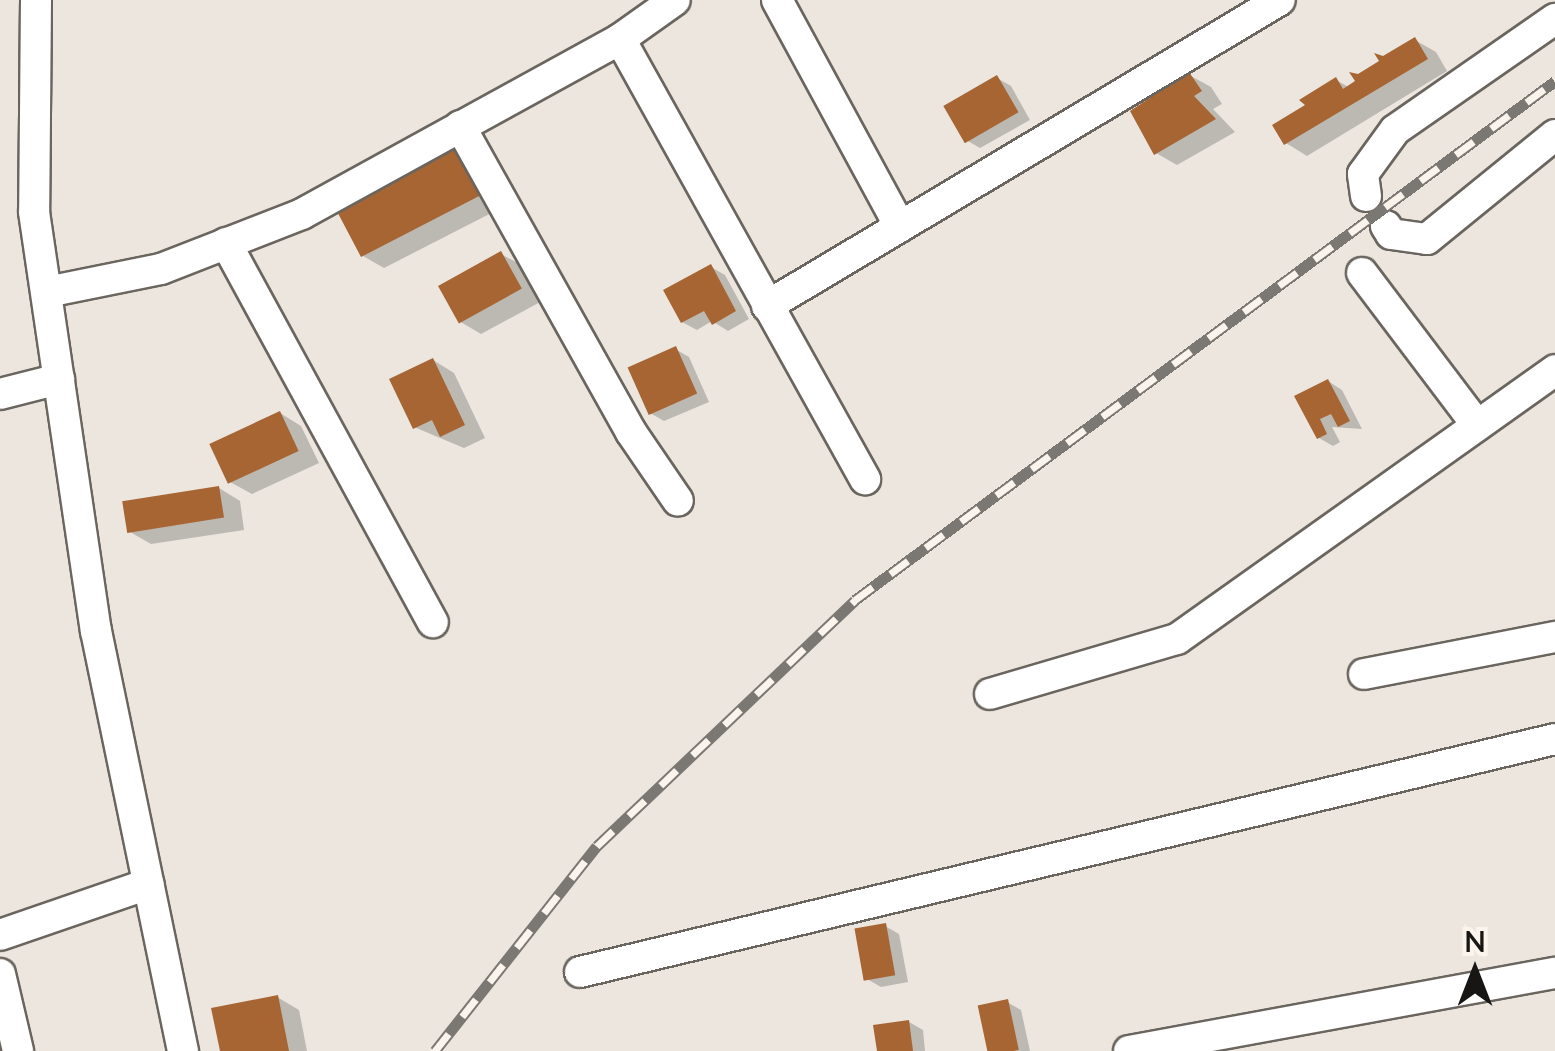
<!DOCTYPE html>
<html>
<head>
<meta charset="utf-8">
<style>
	body { margin:0 }
	#map { position:relative; width:1555px; height:1051px; overflow:hidden; background:#ece6df; font-family:Lato,sans-serif }
	div>[style] { position:absolute }
	[style*='--x'] { left:calc(var(--x)*1px); top:calc(var(--y)*1px); width:calc(var(--w)*1px); rotate:calc(var(--a)*1deg) }
	.shadow>* { inset:0; background:#0003 }
	.building>* { inset:0; background:#a76533; transform-origin:0 0 }
	.roads { filter:drop-shadow(2px 0 #6a655e) drop-shadow(-2px 0 #6a655e) drop-shadow(0 2px #6a655e) drop-shadow(0 -2px #6a655e) }
	.street>* { height:30px; margin:-15px; padding:0 15px; transform-origin:15px; border-radius:15px; background:#fff }
	.rail>* { height:11px; margin-top:-5.5px; transform-origin:0; background:repeating-linear-gradient(90deg,#faf4ec 0 22px,#7b7773 0 44px); box-sizing:border-box; border-block:2px solid #7b7773 }
	span { translate:-50% -50%; white-space:nowrap; text-align:center; line-height:1.15; -webkit-text-stroke:8px #faf4ec; paint-order:stroke }
	.north { position:absolute; left:1425px; top:921px; width:100px; height:100px; -webkit-text-stroke:8px #faf4ec; paint-order:stroke; rotate:0deg; font-size:28px; font-weight:700; line-height:40px; text-align:center; color:#181614 }
	.north::after { content:''; display:block; margin:auto; width:35px; height:45px; background:#181614; clip-path:polygon(50% 0,100% 100%,50% 72%,0 100%) }
</style>
</head>
<body>
<div id="map">
	<div class="shadow">
		<div style="clip-path:polygon(1415px 40px,1436px 52px,1447px 71px,1307px 156px,1286px 143px,1336px 80px,1350px 88px)"></div>
		<div style="clip-path:polygon(1189px 75px,1211px 87px,1222px 104px,1213px 109px,1235px 132px,1177px 165px,1156px 153px)"></div>
		<div style="clip-path:polygon(997px 78px,1011px 86px,1030px 120px,980px 148px,966px 140px)"></div>
		<div style="clip-path:polygon(444px 156px,505px 206px,384px 268px,363px 256px)"></div>
		<div style="clip-path:polygon(501px 254px,523px 266px,542px 301px,481px 334px,459px 321px)"></div>
		<div style="clip-path:polygon(711px 267px,725px 275px,749px 319px,728px 331px,712px 321px,697px 330px,682px 322px)"></div>
		<div style="clip-path:polygon(675px 349px,689px 357px,709px 402px,664px 421px,650px 413px)"></div>
		<div style="clip-path:polygon(433px 360px,454px 373px,485px 438px,464px 448px,414px 427px)"></div>
		<div style="clip-path:polygon(1328px 381px,1342px 390px,1362px 429px,1332px 427px,1340px 442px,1333px 446px,1319px 438px,1297px 397px)"></div>
		<div style="clip-path:polygon(280px 413px,301px 426px,319px 463px,252px 494px,230px 482px)"></div>
		<div style="clip-path:polygon(219px 488px,240px 501px,244px 530px,151px 544px,130px 532px)"></div>
		<div style="clip-path:polygon(885px 926px,899px 934px,908px 982px,881px 987px,867px 979px)"></div>
		<div style="clip-path:polygon(277px 997px,299px 1010px,307px 1051px,222px 1051px)"></div>
		<div style="clip-path:polygon(1007px 1002px,1021px 1010px,1030px 1051px,990px 1051px,981px 1008px)"></div>
		<div style="clip-path:polygon(909px 1022px,923px 1030px,925px 1051px,879px 1051px)"></div>
	</div>
	<div class="building">
		<div style="clip-path:polygon(1415px 37px,1428px 59px,1284px 145px,1272px 125px,1305px 105px,1299px 100px,1336px 77px,1343px 89px,1355px 81px,1349px 72px,1358px 74px,1379px 61px,1374px 53px,1383px 56px)"></div>
		<div style="clip-path:polygon(1189px 72px,1202px 91px,1194px 96px,1216px 119px,1154px 155px,1130px 111px)"></div>
		<div style="left:997px;top:75px;width:43px;height:62px;rotate:60deg"></div>
		<div style="clip-path:polygon(455px 136px,485px 193px,361px 257px,331px 200px,355px 200px,440px 155px,435px 146px)"></div>
		<div style="left:501px;top:251px;width:43px;height:72px;rotate:61deg"></div>
		<div style="clip-path:polygon(711px 264px,736px 311px,712px 325px,704px 311px,681px 323px,663px 290px)"></div>
		<div style="left:676px;top:346px;width:52px;height:53px;rotate:66deg"></div>
		<div style="clip-path:polygon(433px 358px,465px 425px,440px 437px,432px 420px,413px 429px,389px 379px)"></div>
		<div style="clip-path:polygon(1328px 379px,1350px 421px,1338px 427px,1331px 414px,1320px 419px,1327px 434px,1317px 439px,1294px 396px)"></div>
		<div style="left:280px;top:411px;width:44px;height:78px;rotate:65deg"></div>
		<div style="left:219px;top:486px;width:32px;height:98px;rotate:81deg"></div>
		<div style="left:886px;top:923px;width:53px;height:32px;rotate:80deg"></div>
		<div style="clip-path:polygon(278px 995px,289px 1051px,220px 1051px,211px 1008px)"></div>
		<div style="left:1008px;top:999px;width:52px;height:31px;rotate:78deg"></div>
		<div style="clip-path:polygon(909px 1020px,913px 1051px,877px 1051px,873px 1025px)"></div>
	</div>
	<div class="roads">
		<div class="street">
			<div style="--x:36;--y:0;--w:212;--a:90.5"></div>
			<div style="--x:34;--y:212;--w:424;--a:81.6"></div>
			<div style="--x:96;--y:631;--w:429;--a:78.3"></div>
			<div style="--x:777;--y:0;--w:258;--a:61.5"></div>
			<div style="--x:620;--y:39;--w:504;--a:60.89"></div>
			<div style="--x:460;--y:126;--w:351;--a:60.8"></div>
			<div style="--x:631;--y:432;--w:83;--a:55.7"></div>
			<div style="--x:1366;--y:196;--w:22;--a:-98"></div>
			<div style="--x:1363;--y:174;--w:54;--a:-54"></div>
			<div style="--x:1395;--y:130;--w:195;--a:-34.8"></div>
			<div style="--x:1386;--y:226;--w:9;--a:58"></div>
			<div style="--x:1391;--y:234;--w:36;--a:8"></div>
			<div style="--x:1427;--y:239;--w:165;--a:-39.1"></div>
			<div style="--x:226;--y:243;--w:432;--a:61.4"></div>
			<div style="--x:1362;--y:273;--w:191;--a:52.9"></div>
			<div style="--x:47;--y:292;--w:116;--a:-11.4"></div>
			<div style="--x:161;--y:269;--w:151;--a:-21.3"></div>
			<div style="--x:302;--y:214;--w:363;--a:-28.8"></div>
			<div style="--x:620;--y:39;--w:67;--a:-35.3"></div>
			<div style="--x:767;--y:306;--w:597;--a:-30.82"></div>
			<div style="--x:0;--y:394;--w:61;--a:-14.3"></div>
			<div style="--x:1364;--y:674;--w:195;--a:-11"></div>
			<div style="--x:990;--y:694;--w:195;--a:-16.4"></div>
			<div style="--x:1177;--y:639;--w:464;--a:-35.4"></div>
			<div style="--x:0;--y:935;--w:157;--a:-19"></div>
			<div style="--x:580;--y:972;--w:1002;--a:-13.44"></div>
			<div style="--x:0;--y:974;--w:79;--a:76.8"></div>
			<div style="--x:1129;--y:1051;--w:433;--a:-10.4"></div>
		</div>
	</div>
	<div class="rail">
		<div style="--x:435;--y:1051;--w:261;--a:-51.7"></div>
		<div style="--x:597;--y:846;--w:356;--a:-43.6"></div>
		<div style="--x:855;--y:600;--w:871;--a:-36.55"></div>
	</div>
	<div class="north">N</div>
</div>
</body>
</html>
